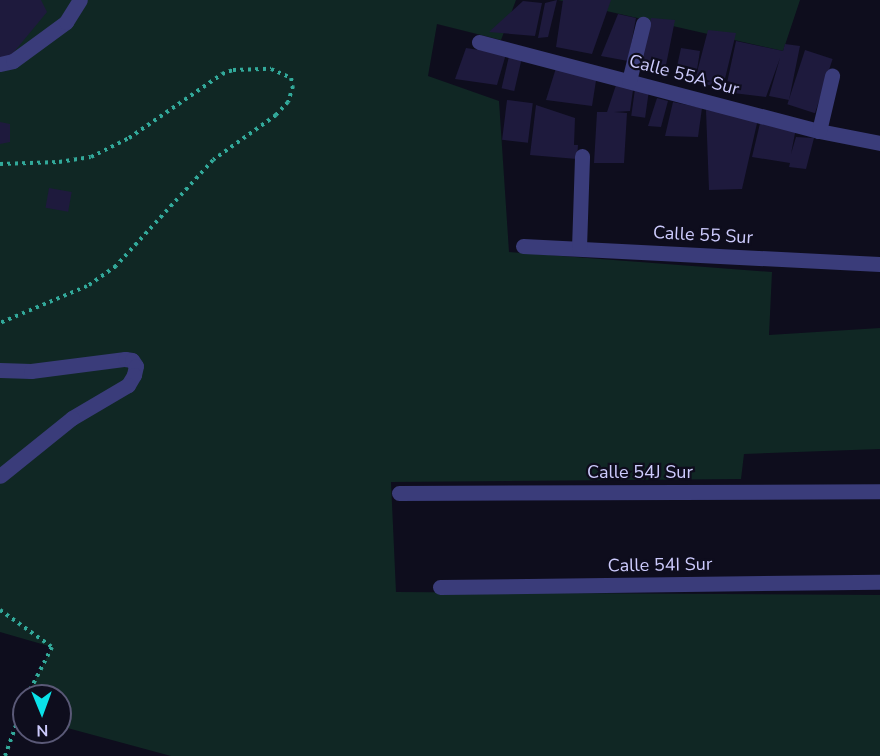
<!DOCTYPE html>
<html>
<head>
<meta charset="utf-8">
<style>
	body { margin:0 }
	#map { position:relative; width:880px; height:756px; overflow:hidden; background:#0e0d1d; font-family:"Nunito Sans",sans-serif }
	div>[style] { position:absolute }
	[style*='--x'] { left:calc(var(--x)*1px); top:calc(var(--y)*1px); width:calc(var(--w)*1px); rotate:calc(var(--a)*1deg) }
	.green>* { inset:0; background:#102724 }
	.building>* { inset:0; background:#1e1a3d; transform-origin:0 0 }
	.path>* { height:4px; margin-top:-2px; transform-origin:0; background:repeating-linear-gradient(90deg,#32a99a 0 3px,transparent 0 7.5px) }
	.street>* { height:15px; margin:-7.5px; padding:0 7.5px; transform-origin:7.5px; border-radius:7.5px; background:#3a3c7a }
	span { translate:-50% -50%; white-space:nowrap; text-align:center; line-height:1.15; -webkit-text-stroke:4.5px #0e0d1d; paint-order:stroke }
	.street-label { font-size:18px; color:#cdcbfd }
	.north { position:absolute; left:12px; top:684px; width:60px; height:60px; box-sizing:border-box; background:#0e0d1d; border:2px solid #5a5977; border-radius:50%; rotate:179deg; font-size:16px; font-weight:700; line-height:24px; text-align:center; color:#cdcbfd }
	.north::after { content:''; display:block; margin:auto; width:21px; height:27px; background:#0ae2e9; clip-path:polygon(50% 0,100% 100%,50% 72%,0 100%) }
</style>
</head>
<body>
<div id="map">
	<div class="green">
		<div style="clip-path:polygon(0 0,516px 0,501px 40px,437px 24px,428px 76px,499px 101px,509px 252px,772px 272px,769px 335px,880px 328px,880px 449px,744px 454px,741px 479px,391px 482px,396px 592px,880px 595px,880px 756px,171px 756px,60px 726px,60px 696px,27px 696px,52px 647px,0 632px)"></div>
		<div style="clip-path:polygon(558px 0,800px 0,783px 51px)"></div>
	</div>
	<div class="building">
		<div style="clip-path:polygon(0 0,41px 0,47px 12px,9px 58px,0 59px)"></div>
		<div style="clip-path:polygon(557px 0,548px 37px,538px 38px,545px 3px)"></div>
		<div style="clip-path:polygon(563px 0,611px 0,592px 54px,556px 47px)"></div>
		<div style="clip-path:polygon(523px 1px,542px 3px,535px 36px,489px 32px)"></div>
		<div style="clip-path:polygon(618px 14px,636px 18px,628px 61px,601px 56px)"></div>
		<div style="clip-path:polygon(651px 18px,675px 20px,665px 70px,639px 65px)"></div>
		<div style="clip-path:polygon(708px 30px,736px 33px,723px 87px,694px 83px,695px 79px,674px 80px,681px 48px,700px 51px,696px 76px)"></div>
		<div style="clip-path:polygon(736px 41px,783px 51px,785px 44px,800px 46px,789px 100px,769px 96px,780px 58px,766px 97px,725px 92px)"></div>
		<div style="clip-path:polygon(466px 48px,506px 54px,497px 85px,455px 79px)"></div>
		<div style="left:805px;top:50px;width:29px;height:57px;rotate:18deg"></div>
		<div style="left:509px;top:56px;width:13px;height:33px;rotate:13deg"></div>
		<div style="clip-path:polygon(556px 68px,597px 74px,592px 106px,546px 100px)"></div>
		<div style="clip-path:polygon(618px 79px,634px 83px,630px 111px,614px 112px,627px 113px,624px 163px,594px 163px,597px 112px,607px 112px)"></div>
		<div style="left:635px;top:89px;width:14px;height:27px;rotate:8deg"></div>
		<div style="clip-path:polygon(657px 98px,668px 101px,661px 127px,648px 126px)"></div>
		<div style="left:507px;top:100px;width:26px;height:40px;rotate:7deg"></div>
		<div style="clip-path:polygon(673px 102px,702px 108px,698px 137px,665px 136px)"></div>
		<div style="clip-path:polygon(536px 105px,575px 118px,574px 145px,578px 145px,577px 159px,530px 155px)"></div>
		<div style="clip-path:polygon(706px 110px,758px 119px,742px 189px,709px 190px)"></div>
		<div style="clip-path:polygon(761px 119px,796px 128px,791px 154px,796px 137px,814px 138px,806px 169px,789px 167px,790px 163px,752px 157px)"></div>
		<div style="clip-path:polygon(0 122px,10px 124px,10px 142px,0 144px)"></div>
		<div style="left:49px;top:188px;width:23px;height:20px;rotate:10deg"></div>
	</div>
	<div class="path">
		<div style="--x:0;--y:164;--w:59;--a:-1.9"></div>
		<div style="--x:59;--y:162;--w:32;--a:-9"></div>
		<div style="--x:91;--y:157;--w:42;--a:-26.6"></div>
		<div style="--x:129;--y:138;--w:113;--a:-34.5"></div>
		<div style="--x:222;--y:74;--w:12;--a:-20"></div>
		<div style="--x:233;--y:70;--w:38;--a:-2"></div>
		<div style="--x:271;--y:69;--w:22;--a:24"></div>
		<div style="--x:291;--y:78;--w:8;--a:76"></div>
		<div style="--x:293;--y:86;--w:17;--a:107"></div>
		<div style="--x:288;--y:102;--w:18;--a:133"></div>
		<div style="--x:276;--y:115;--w:77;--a:144.5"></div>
		<div style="--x:213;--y:160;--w:144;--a:132.5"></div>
		<div style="--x:116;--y:266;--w:35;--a:145"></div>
		<div style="--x:87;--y:286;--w:95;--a:157"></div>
		<div style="--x:0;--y:610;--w:64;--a:35.4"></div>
		<div style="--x:52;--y:647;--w:55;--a:117"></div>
		<div style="--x:5;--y:756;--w:56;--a:-70.3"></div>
	</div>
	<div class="street">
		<div style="--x:479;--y:42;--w:351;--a:14.7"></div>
		<div style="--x:819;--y:131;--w:62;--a:11.1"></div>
		<div style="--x:0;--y:64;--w:13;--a:-13"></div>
		<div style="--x:13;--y:61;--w:66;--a:-36.3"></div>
		<div style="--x:66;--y:22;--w:26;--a:-58"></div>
		<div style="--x:629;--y:81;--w:59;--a:-76.2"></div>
		<div style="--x:819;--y:131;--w:57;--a:-76.7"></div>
		<div style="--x:523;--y:246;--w:357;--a:2.9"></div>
		<div style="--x:579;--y:248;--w:92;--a:-88.1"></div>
		<div style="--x:0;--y:370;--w:31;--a:2"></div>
		<div style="--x:31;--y:371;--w:95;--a:-7.3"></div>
		<div style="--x:125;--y:359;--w:7;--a:8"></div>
		<div style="--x:132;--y:360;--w:7;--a:56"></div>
		<div style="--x:136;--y:366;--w:9;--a:103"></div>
		<div style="--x:134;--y:375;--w:12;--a:121"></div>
		<div style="--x:128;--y:385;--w:65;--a:149.5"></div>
		<div style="--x:72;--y:418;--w:92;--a:141.1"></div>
		<div style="--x:399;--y:493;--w:481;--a:-0.2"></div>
		<div style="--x:440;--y:587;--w:440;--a:-0.7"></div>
	</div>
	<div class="street-label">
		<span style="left:684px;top:75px;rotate:15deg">Calle 55A Sur</span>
		<span style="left:703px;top:235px;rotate:3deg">Calle 55 Sur</span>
		<span style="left:640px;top:472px">Calle 54J Sur</span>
		<span style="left:660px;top:565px;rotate:-1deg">Calle 54I Sur</span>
	</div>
	<div class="north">N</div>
</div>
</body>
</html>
